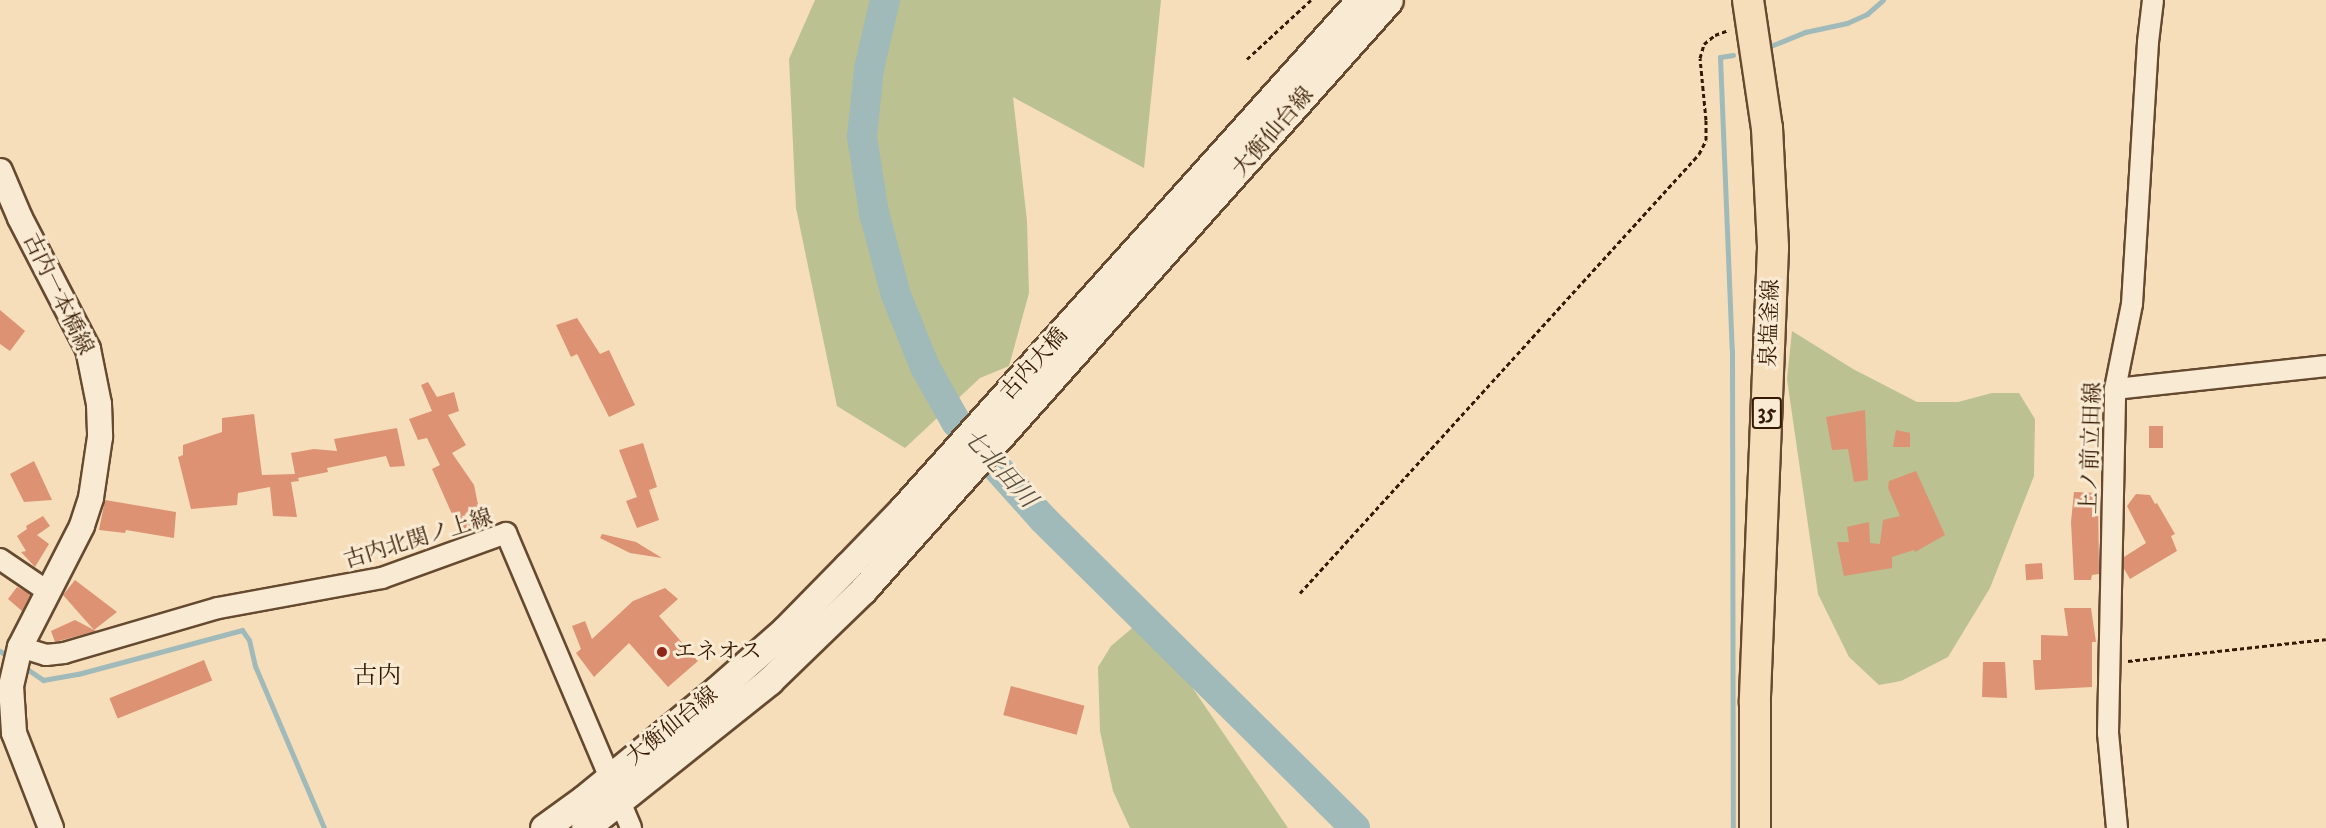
<!DOCTYPE html>
<html>
<head>
<meta charset="utf-8">
<style>
	body { margin:0 }
	#map { position:relative; width:2326px; height:828px; overflow:hidden; background:#f6debb; font-family:"IM FELL DW Pica","Noto Serif JP",serif }
	div>[style] { position:absolute }
	[style*='--x'] { left:calc(var(--x)*1px); top:calc(var(--y)*1px); width:calc(var(--w)*1px); rotate:calc(var(--a)*1deg) }
	.green>* { inset:0; background:#bbc191 }
	.stream>* { height:5px; margin:-2.5px; padding:0 2.5px; transform-origin:2.5px; border-radius:2.5px; background:#a0baba }
	.river>* { height:30px; margin:-15px; padding:0 15px; transform-origin:15px; border-radius:15px; background:#a0baba }
	.building>* { inset:0; background:#dc9273; transform-origin:0 0 }
	.path>* { height:3px; margin-top:-1.5px; transform-origin:0; background:repeating-linear-gradient(90deg,#361902 0 4.5px,transparent 0 7.5px) }
	.roads { filter:drop-shadow(2px 0 #664a30) drop-shadow(-2px 0 #664a30) drop-shadow(0 2px #664a30) drop-shadow(0 -2px #664a30) }
	.minor>* { height:20px; margin:-10px; padding:0 10px; transform-origin:10px; border-radius:10px; background:#f9ead3 }
	.tertiary>* { height:24px; margin:-12px; padding:0 12px; transform-origin:12px; border-radius:12px; background:#f9ead3 }
	.secondary>* { height:27px; margin:-13.5px; padding:0 13.5px; transform-origin:13.5px; border-radius:13.5px; background:#f9ead3 }
	.primary>* { height:30px; margin:-15px; padding:0 15px; transform-origin:15px; border-radius:15px; background:#f6debb }
	.dots>* { width:16px; height:16px; translate:-50% -50%; box-sizing:border-box; border:3px solid #f9ead3; border-radius:50% }
	span { translate:-50% -50%; white-space:nowrap; text-align:center; line-height:1.15; -webkit-text-stroke:6px #f9ead3; paint-order:stroke }
	.shield-label span { padding:2px 4px; background:#f9ead3; border:2px solid; border-radius:4px; -webkit-text-stroke-width:0 }
	.shield-label { font-size:21px; color:#361902; font-weight:700 }
	.street-label { font-size:22px; color:#361902 }
	.poi-label { font-size:22px; color:#361902 }
	.left { translate:0 -50%; text-align:left }
	.water-label { font-size:24px; color:#5b5142; font-style:italic }
	.neighbourhood-label { font-size:24px; color:#361902 }
</style>
</head>
<body>
<div id="map">
	<div class="green">
		<div style="clip-path:polygon(815px 0,1161px 0,1144px 168px,1013px 97px,1027px 221px,1029px 293px,1009px 366px,980px 378px,905px 448px,837px 406px,796px 208px,789px 59px)"></div>
		<div style="clip-path:polygon(1792px 331px,1853px 369px,1917px 402px,1958px 402px,1992px 393px,2019px 393px,2035px 419px,2034px 476px,1990px 588px,1948px 657px,1901px 681px,1879px 685px,1849px 657px,1818px 594px,1787px 379px)"></div>
		<div style="clip-path:polygon(1137px 624px,1145px 624px,1181px 671px,1288px 828px,1130px 828px,1113px 791px,1100px 731px,1098px 667px,1111px 646px)"></div>
	</div>
	<div class="stream">
		<div style="--x:1773;--y:45;--w:35;--a:-22"></div>
		<div style="--x:1805;--y:32;--w:43;--a:-12.1"></div>
		<div style="--x:1847;--y:23;--w:22;--a:-24"></div>
		<div style="--x:1867;--y:14;--w:21;--a:-41"></div>
		<div style="--x:1733;--y:55;--w:13;--a:171"></div>
		<div style="--x:1720;--y:57;--w:293;--a:87.7"></div>
		<div style="--x:1732;--y:350;--w:478;--a:89.9"></div>
		<div style="--x:0;--y:651;--w:14;--a:36"></div>
		<div style="--x:21;--y:665;--w:27;--a:34"></div>
		<div style="--x:43;--y:680;--w:36;--a:-10"></div>
		<div style="--x:78;--y:674;--w:170;--a:-15"></div>
		<div style="--x:242;--y:630;--w:12;--a:55"></div>
		<div style="--x:249;--y:640;--w:27;--a:77"></div>
		<div style="--x:255;--y:666;--w:176;--a:66.9"></div>
	</div>
	<div class="river">
		<div style="--x:885;--y:0;--w:71;--a:103.1"></div>
		<div style="--x:869;--y:69;--w:68;--a:95.9"></div>
		<div style="--x:862;--y:137;--w:77;--a:81"></div>
		<div style="--x:874;--y:213;--w:85;--a:75"></div>
		<div style="--x:896;--y:295;--w:78;--a:68.1"></div>
		<div style="--x:925;--y:367;--w:63;--a:60.6"></div>
		<div style="--x:956;--y:422;--w:130;--a:48.1"></div>
		<div style="--x:1043;--y:519;--w:439;--a:44.7"></div>
	</div>
	<div class="building">
		<div style="clip-path:polygon(0 310px,25px 331px,10px 351px,0 344px)"></div>
		<div style="clip-path:polygon(577px 318px,600px 354px,609px 350px,635px 405px,609px 417px,577px 354px,571px 357px,556px 325px)"></div>
		<div style="clip-path:polygon(428px 382px,437px 397px,454px 392px,459px 411px,448px 415px,466px 445px,452px 453px,474px 485px,481px 519px,460px 532px,432px 469px,440px 465px,427px 438px,418px 440px,409px 419px,432px 411px,421px 385px)"></div>
		<div style="clip-path:polygon(1865px 410px,1868px 480px,1854px 482px,1848px 449px,1832px 450px,1826px 417px)"></div>
		<div style="clip-path:polygon(254px 414px,262px 475px,295px 474px,291px 453px,314px 449px,337px 451px,334px 439px,397px 428px,405px 466px,390px 467px,386px 456px,327px 468px,328px 472px,298px 478px,299px 481px,291px 482px,297px 517px,273px 516px,270px 487px,238px 493px,237px 505px,191px 509px,178px 457px,183px 455px,183px 445px,222px 432px,222px 418px)"></div>
		<div style="left:2149px;top:426px;width:14px;height:22px"></div>
		<div style="clip-path:polygon(1896px 430px,1910px 433px,1910px 447px,1893px 447px)"></div>
		<div style="clip-path:polygon(643px 443px,657px 487px,649px 490px,659px 520px,637px 528px,626px 501px,637px 497px,619px 450px)"></div>
		<div style="clip-path:polygon(34px 461px,52px 500px,24px 502px,10px 474px)"></div>
		<div style="clip-path:polygon(1916px 471px,1945px 535px,1915px 552px,1914px 550px,1892px 557px,1892px 568px,1844px 576px,1837px 542px,1849px 542px,1847px 527px,1869px 522px,1870px 543px,1880px 544px,1883px 520px,1900px 516px,1888px 488px,1889px 481px)"></div>
		<div style="clip-path:polygon(2074px 492px,2098px 493px,2099px 574px,2092px 575px,2091px 580px,2074px 580px,2071px 522px)"></div>
		<div style="clip-path:polygon(2136px 494px,2150px 495px,2155px 504px,2157px 503px,2175px 534px,2171px 536px,2177px 551px,2130px 579px,2123px 567px,2124px 557px,2146px 543px,2127px 506px)"></div>
		<div style="clip-path:polygon(105px 500px,176px 512px,174px 538px,126px 530px,125px 533px,99px 530px)"></div>
		<div style="clip-path:polygon(43px 516px,50px 526px,37px 535px,49px 544px,35px 567px,21px 552px,26px 551px,17px 536px,27px 529px,26px 526px)"></div>
		<div style="clip-path:polygon(602px 534px,636px 542px,662px 558px,630px 553px,600px 538px)"></div>
		<div style="left:2042px;top:563px;width:16px;height:17px;rotate:86deg"></div>
		<div style="clip-path:polygon(75px 580px,117px 612px,94px 630px,63px 595px)"></div>
		<div style="clip-path:polygon(17px 587px,31px 594px,22px 611px,8px 599px)"></div>
		<div style="clip-path:polygon(665px 588px,678px 599px,659px 616px,698px 661px,668px 687px,629px 643px,594px 677px,576px 653px,581px 649px,572px 626px,585px 621px,592px 639px,633px 601px)"></div>
		<div style="clip-path:polygon(2064px 608px,2091px 608px,2096px 642px,2092px 642px,2092px 687px,2035px 690px,2033px 660px,2041px 660px,2041px 635px,2068px 636px)"></div>
		<div style="clip-path:polygon(75px 620px,96px 631px,55px 642px,51px 631px)"></div>
		<div style="left:204px;top:660px;width:22px;height:102px;rotate:68deg"></div>
		<div style="clip-path:polygon(1983px 662px,2005px 662px,2007px 698px,1982px 697px)"></div>
		<div style="left:1011px;top:686px;width:76px;height:30px;rotate:15deg"></div>
	</div>
	<div class="path">
		<div style="--x:1247;--y:59;--w:87;--a:-42.7"></div>
		<div style="--x:1300;--y:593;--w:593;--a:-47.73"></div>
		<div style="--x:1699;--y:154;--w:16;--a:-63"></div>
		<div style="--x:1706;--y:140;--w:20;--a:-90"></div>
		<div style="--x:1706;--y:120;--w:62;--a:-95.5"></div>
		<div style="--x:1700;--y:58;--w:15;--a:-74"></div>
		<div style="--x:1704;--y:44;--w:14;--a:-39"></div>
		<div style="--x:1715;--y:35;--w:15;--a:-20"></div>
		<div style="--x:2128;--y:661;--w:199;--a:-6.3"></div>
	</div>
	<div class="roads">
		<div class="minor">
			<div style="--x:2115;--y:389;--w:212;--a:-6.2"></div>
			<div style="--x:0;--y:559;--w:57;--a:34.2"></div>
			<div style="--x:20;--y:647;--w:27;--a:17"></div>
			<div style="--x:46;--y:655;--w:18;--a:-6"></div>
			<div style="--x:64;--y:653;--w:160;--a:-16.3"></div>
			<div style="--x:218;--y:608;--w:167;--a:-10.4"></div>
			<div style="--x:382;--y:578;--w:132;--a:-19.9"></div>
			<div style="--x:506;--y:533;--w:320;--a:67"></div>
			<div style="--x:2117;--y:828;--w:95;--a:-95.4"></div>
			<div style="--x:2108;--y:733;--w:344;--a:-88.8"></div>
			<div style="--x:2115;--y:389;--w:87;--a:-78.7"></div>
			<div style="--x:2132;--y:304;--w:262;--a:-86.5"></div>
			<div style="--x:2148;--y:42;--w:42;--a:-83.2"></div>
		</div>
		<div class="tertiary">
			<div style="--x:0;--y:171;--w:51;--a:66.9"></div>
			<div style="--x:20;--y:218;--w:148;--a:62.6"></div>
			<div style="--x:88;--y:349;--w:56;--a:78.7"></div>
			<div style="--x:99;--y:404;--w:33;--a:88"></div>
			<div style="--x:100;--y:437;--w:62;--a:98.4"></div>
			<div style="--x:91;--y:498;--w:29;--a:108"></div>
			<div style="--x:82;--y:526;--w:136;--a:117.1"></div>
			<div style="--x:20;--y:647;--w:40;--a:103"></div>
			<div style="--x:11;--y:686;--w:47;--a:86.3"></div>
			<div style="--x:14;--y:733;--w:102;--a:68.7"></div>
		</div>
		<div class="secondary">
			<div style="--x:544;--y:828;--w:49;--a:-35.9"></div>
			<div style="--x:584;--y:799;--w:172;--a:-39.3"></div>
			<div style="--x:717;--y:690;--w:91;--a:-41.4"></div>
			<div style="--x:785;--y:630;--w:90;--a:-45.5"></div>
			<div style="--x:848;--y:566;--w:78;--a:-46"></div>
			<div style="--x:902;--y:510;--w:685;--a:-48.07"></div>
			<div style="--x:585;--y:828;--w:236;--a:-38.6"></div>
			<div style="--x:769;--y:681;--w:131;--a:-44.1"></div>
			<div style="--x:863;--y:590;--w:790;--a:-48.28"></div>
		</div>
		<div class="primary">
			<div style="--x:1748;--y:0;--w:129;--a:81.6"></div>
			<div style="--x:1767;--y:128;--w:120;--a:87.1"></div>
			<div style="--x:1773;--y:248;--w:455;--a:92.3"></div>
			<div style="--x:1755;--y:703;--w:125;--a:90"></div>
		</div>
	</div>
	<div class="dots">
		<div style="left:662px;top:652px;background:#8f2418"></div>
	</div>
	<div class="shield-label">
		<span style="left:1767px;top:413px">35</span>
	</div>
	<div class="street-label">
		<span style="left:1273px;top:132px;rotate:-49deg">大衡仙台線</span>
		<span style="left:58px;top:294px;rotate:64deg">古内一本橋線</span>
		<span style="left:1770px;top:323px;rotate:-88deg">泉塩釜線</span>
		<span style="left:1034px;top:364px;rotate:-48deg">古内大橋</span>
		<span style="left:2091px;top:448px;rotate:-88deg">上ノ前立田線</span>
		<span style="left:418px;top:539px;rotate:-17deg">古内北関ノ上線</span>
		<span style="left:672px;top:726px;rotate:-39deg">大衡仙台線</span>
	</div>
	<div class="poi-label">
		<span class="left" style="left:674px;top:652px">エネオス</span>
	</div>
	<div class="water-label">
		<span style="left:999px;top:469px;rotate:48deg">七北田川</span>
	</div>
	<div class="neighbourhood-label">
		<span style="left:377px;top:677px">古内</span>
	</div>
</div>
</body>
</html>
